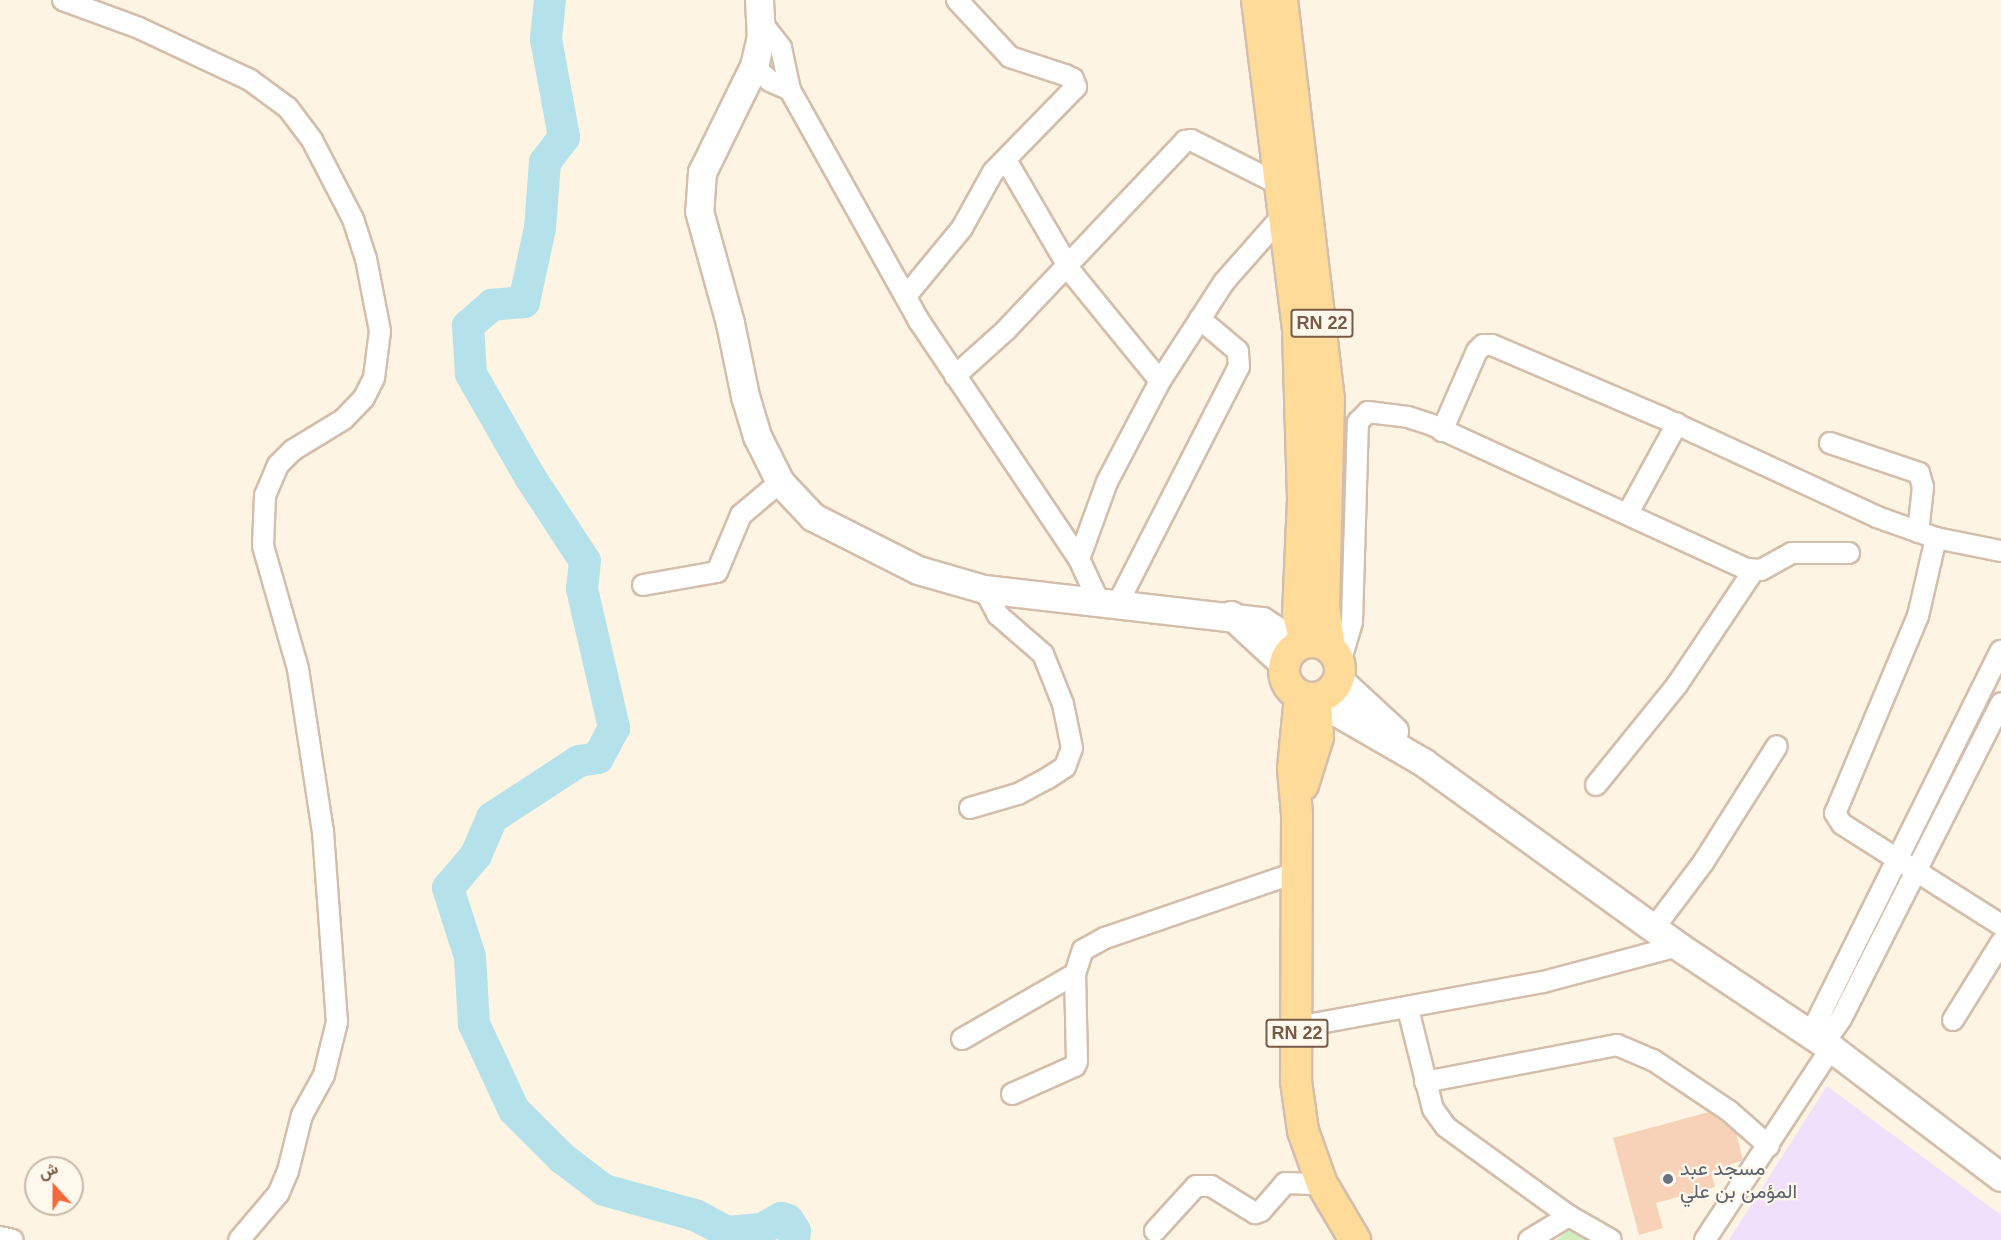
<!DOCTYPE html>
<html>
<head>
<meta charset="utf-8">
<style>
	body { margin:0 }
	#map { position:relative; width:2001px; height:1240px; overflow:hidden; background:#fef4e3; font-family:Helvetica,Vazirmatn,sans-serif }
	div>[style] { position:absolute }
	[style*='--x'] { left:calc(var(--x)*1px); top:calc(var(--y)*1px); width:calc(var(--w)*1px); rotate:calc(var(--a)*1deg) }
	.education>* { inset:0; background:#f1e0fb }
	.green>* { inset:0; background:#d2eec0 }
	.river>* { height:32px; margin:-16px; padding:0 16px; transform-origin:16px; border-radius:16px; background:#b5e1ea }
	.building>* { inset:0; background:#f7d2b8 }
	.roads { filter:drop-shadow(2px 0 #d3beab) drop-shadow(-2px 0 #d3beab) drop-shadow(0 2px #d3beab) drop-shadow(0 -2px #d3beab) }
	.minor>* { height:20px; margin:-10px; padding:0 10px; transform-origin:10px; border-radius:10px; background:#fff }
	.secondary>* { height:27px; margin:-13.5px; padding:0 13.5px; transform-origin:13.5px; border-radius:13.5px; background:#fff }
	.primary>* { height:30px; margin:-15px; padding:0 15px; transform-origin:15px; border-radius:15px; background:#ffdb9a }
	.primary>.ring { margin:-15px; padding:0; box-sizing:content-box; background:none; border:30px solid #ffdb9a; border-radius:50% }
	.dots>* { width:16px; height:16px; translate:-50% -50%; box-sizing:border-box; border:3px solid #fff8ec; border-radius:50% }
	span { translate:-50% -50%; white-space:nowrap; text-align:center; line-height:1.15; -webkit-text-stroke:4.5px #fff8ec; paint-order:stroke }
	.shield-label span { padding:2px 4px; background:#fff8ec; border:2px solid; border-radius:4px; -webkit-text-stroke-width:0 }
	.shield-label { font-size:18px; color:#795a46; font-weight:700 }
	.worship-label { font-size:20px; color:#5b616d }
	.left { translate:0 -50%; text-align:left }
	.north { position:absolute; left:24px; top:1156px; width:60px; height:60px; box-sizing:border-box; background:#fff8ec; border:2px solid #c9b9aa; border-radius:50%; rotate:339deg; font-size:16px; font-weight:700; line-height:24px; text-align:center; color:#795a46 }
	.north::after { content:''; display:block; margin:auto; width:21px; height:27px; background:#f4693c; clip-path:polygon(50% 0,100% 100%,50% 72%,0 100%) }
</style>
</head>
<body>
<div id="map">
	<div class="education">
		<div style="clip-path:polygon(1827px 1086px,2001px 1215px,2001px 1240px,1729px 1240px)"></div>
	</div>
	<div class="green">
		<div style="clip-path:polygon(1571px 1228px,1588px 1240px,1557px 1240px)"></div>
	</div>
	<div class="river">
		<div style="--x:550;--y:0;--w:39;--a:96"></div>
		<div style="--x:546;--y:39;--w:100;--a:79.6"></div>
		<div style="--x:564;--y:137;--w:31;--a:127"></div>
		<div style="--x:545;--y:162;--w:66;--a:94.3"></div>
		<div style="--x:540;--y:228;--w:76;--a:102.2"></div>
		<div style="--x:524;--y:302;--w:32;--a:175"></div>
		<div style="--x:492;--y:305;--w:32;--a:139"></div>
		<div style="--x:468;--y:326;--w:48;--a:86.4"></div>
		<div style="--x:471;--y:374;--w:119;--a:60.2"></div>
		<div style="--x:530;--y:477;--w:100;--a:56.8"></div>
		<div style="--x:585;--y:561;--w:28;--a:96"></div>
		<div style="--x:582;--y:589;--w:143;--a:77"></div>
		<div style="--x:614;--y:728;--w:34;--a:118"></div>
		<div style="--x:598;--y:758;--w:19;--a:171"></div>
		<div style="--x:579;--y:761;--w:104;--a:146.8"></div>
		<div style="--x:492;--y:818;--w:40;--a:113.4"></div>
		<div style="--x:476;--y:855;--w:43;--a:130.3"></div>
		<div style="--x:448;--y:888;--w:72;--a:72.3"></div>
		<div style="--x:470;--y:957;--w:67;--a:86.6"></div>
		<div style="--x:474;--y:1024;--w:95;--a:65.1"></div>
		<div style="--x:514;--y:1110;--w:68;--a:45"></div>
		<div style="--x:562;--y:1158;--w:53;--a:37.3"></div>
		<div style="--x:604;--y:1190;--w:94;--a:15.4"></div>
		<div style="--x:695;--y:1215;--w:36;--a:28"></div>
		<div style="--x:727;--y:1232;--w:35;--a:-5"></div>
		<div style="--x:762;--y:1229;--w:22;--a:-30"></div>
		<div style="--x:781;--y:1218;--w:7;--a:16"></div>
		<div style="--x:788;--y:1220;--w:13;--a:58"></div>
		<div style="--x:795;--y:1231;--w:9;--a:96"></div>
	</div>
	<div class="building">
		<div style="clip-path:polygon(1709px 1112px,1736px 1133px,1743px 1160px,1711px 1172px,1715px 1187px,1656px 1203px,1663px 1228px,1639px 1235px,1613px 1138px)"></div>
	</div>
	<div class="roads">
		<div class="minor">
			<div style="--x:63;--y:0;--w:81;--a:20.2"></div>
			<div style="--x:139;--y:28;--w:123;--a:25.1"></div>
			<div style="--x:250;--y:80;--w:47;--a:36.4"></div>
			<div style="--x:288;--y:108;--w:40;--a:53"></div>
			<div style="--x:312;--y:140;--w:89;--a:62.6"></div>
			<div style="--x:353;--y:219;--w:42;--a:72"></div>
			<div style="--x:366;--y:259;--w:73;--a:79"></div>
			<div style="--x:380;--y:331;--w:47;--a:97.3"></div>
			<div style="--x:374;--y:378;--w:22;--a:117"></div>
			<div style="--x:364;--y:398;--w:29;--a:134"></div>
			<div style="--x:344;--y:419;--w:60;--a:148.7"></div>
			<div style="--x:293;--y:450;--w:21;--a:135"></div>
			<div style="--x:278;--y:465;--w:33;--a:113"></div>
			<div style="--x:265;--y:495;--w:51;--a:92.2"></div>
			<div style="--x:263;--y:546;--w:128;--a:74.1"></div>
			<div style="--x:298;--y:669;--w:165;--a:81.3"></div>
			<div style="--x:323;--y:832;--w:191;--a:85.8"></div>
			<div style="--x:337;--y:1022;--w:55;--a:103.8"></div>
			<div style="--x:324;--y:1075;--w:46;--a:118.8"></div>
			<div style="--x:302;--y:1115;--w:58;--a:104"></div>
			<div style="--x:288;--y:1171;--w:25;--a:113"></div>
			<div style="--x:278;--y:1194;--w:60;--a:130.3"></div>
			<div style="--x:761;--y:22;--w:33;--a:52"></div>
			<div style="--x:781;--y:48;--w:43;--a:77.9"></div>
			<div style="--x:790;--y:90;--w:265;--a:60.8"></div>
			<div style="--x:919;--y:321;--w:287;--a:56.1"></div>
			<div style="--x:1079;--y:559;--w:45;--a:65.1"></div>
			<div style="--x:754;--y:66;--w:22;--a:43"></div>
			<div style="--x:770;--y:81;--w:22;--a:24"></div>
			<div style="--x:1006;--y:160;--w:131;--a:59.7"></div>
			<div style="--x:1072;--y:273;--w:139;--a:50.8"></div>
			<div style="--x:906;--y:296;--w:88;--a:-50.5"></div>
			<div style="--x:962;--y:228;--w:64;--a:-61"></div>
			<div style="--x:993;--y:172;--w:119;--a:-45.7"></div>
			<div style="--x:1076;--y:87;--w:9;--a:-111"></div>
			<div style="--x:1073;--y:79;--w:9;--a:-153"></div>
			<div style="--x:1065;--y:75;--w:58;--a:-161.9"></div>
			<div style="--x:1010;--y:57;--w:78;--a:-132.9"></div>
			<div style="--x:955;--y:376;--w:67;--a:-42"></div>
			<div style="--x:1005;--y:331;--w:262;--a:-46.5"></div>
			<div style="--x:1185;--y:141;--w:6;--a:-9"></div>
			<div style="--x:1191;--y:140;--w:101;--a:26.6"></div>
			<div style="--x:1281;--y:185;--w:6;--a:-9"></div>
			<div style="--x:1442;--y:431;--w:87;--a:-66.4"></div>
			<div style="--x:1477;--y:351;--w:8;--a:-45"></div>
			<div style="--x:1483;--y:345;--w:9;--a:0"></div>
			<div style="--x:1492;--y:345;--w:184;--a:23.1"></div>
			<div style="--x:1661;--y:417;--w:238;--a:24.8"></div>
			<div style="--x:1877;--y:517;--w:63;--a:19.6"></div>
			<div style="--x:1936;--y:538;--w:66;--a:11.3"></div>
			<div style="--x:1830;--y:443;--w:94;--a:18.6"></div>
			<div style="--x:1919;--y:473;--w:15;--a:74"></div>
			<div style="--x:1923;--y:487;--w:45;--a:96.3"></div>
			<div style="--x:1628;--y:513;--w:102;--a:-61.2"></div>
			<div style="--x:1936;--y:538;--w:80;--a:103"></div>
			<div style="--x:1918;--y:616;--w:214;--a:112.8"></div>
			<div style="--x:1835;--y:813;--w:13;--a:58"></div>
			<div style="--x:1842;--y:824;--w:188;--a:32.4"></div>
			<div style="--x:1079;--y:559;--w:82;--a:-70"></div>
			<div style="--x:1107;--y:482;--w:114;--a:-62.3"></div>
			<div style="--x:1160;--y:381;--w:118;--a:-57.1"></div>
			<div style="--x:1224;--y:282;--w:91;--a:-48.6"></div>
			<div style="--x:643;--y:585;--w:75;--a:-10"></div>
			<div style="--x:717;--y:572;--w:62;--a:-67.2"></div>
			<div style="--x:741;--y:515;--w:51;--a:-40.2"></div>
			<div style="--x:1119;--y:601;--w:263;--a:-62.9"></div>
			<div style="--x:1239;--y:367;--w:16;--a:-94"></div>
			<div style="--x:1238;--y:351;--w:50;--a:-139.9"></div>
			<div style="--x:1340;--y:663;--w:43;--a:-73.7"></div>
			<div style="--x:1352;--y:622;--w:200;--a:-88.3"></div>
			<div style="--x:1358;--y:422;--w:14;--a:-45"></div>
			<div style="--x:1368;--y:412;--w:40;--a:7.1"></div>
			<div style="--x:1408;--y:417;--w:25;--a:18"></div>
			<div style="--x:1432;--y:425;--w:346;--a:24.6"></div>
			<div style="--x:1747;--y:569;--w:14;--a:4"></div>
			<div style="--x:1761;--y:570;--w:35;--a:-29"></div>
			<div style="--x:1792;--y:553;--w:57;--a:0"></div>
			<div style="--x:1596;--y:785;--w:129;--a:-51"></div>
			<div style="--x:1677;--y:685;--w:138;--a:-56.2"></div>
			<div style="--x:970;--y:808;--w:50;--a:-16.3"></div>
			<div style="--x:1018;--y:794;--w:34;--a:-28"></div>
			<div style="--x:1048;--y:778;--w:20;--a:-33"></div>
			<div style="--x:1065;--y:767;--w:20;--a:-70"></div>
			<div style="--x:1072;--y:748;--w:45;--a:-101.6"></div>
			<div style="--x:1063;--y:704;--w:54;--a:-111.8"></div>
			<div style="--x:1043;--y:654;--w:60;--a:-139.1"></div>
			<div style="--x:998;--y:615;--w:30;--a:-118"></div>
			<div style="--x:1654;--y:928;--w:81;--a:-53"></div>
			<div style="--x:1703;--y:863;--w:138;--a:-57.7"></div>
			<div style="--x:1408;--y:1009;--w:103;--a:76"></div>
			<div style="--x:1433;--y:1109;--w:22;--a:54"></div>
			<div style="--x:1446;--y:1127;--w:152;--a:35.9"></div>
			<div style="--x:1569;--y:1216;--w:48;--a:29.7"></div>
			<div style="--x:1953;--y:1020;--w:91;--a:-58.1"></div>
			<div style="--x:1297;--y:1027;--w:250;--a:-10.4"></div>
			<div style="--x:1543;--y:982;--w:140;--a:-14.9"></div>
			<div style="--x:1810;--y:1035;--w:429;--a:-63.6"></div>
			<div style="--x:962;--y:1039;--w:130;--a:-29.9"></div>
			<div style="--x:1824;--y:1043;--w:29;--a:-55"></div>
			<div style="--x:1841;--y:1019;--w:354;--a:-63.1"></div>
			<div style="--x:1425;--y:1082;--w:196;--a:-10.9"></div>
			<div style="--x:1617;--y:1045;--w:39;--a:23"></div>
			<div style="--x:1653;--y:1060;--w:92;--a:33.9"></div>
			<div style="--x:1729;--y:1111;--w:53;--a:41.2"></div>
			<div style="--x:1012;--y:1094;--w:69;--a:-24"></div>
			<div style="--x:1075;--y:1066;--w:5;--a:-68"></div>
			<div style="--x:1077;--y:1061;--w:87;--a:-91.3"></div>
			<div style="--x:1075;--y:974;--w:25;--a:-72"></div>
			<div style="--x:1083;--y:950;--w:25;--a:-29"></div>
			<div style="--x:1105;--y:938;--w:201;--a:-18.9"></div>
			<div style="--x:1155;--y:1231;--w:61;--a:-47.7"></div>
			<div style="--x:1196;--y:1186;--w:15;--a:0"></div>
			<div style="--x:1211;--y:1186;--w:52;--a:31.5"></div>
			<div style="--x:1255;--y:1213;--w:6;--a:-18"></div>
			<div style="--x:1261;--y:1211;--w:37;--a:-49"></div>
			<div style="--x:1285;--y:1183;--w:37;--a:2"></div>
			<div style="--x:0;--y:1237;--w:13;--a:13"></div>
			<div style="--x:1529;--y:1240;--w:47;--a:-31"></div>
			<div style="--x:1705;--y:1240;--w:230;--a:-56.7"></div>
		</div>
		<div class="secondary">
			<div style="--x:759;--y:0;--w:36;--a:87"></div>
			<div style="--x:761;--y:36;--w:31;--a:103"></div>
			<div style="--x:754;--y:66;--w:118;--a:116.1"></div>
			<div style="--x:702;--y:172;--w:39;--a:94"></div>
			<div style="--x:699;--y:211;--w:116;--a:74.5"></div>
			<div style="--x:730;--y:323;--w:75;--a:78.4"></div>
			<div style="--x:745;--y:396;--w:42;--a:73.3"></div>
			<div style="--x:757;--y:436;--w:51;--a:63.4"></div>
			<div style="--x:780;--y:482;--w:48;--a:46.7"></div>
			<div style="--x:813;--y:517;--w:118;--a:26.8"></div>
			<div style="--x:918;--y:570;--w:69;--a:16.1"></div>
			<div style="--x:984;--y:589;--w:280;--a:6.6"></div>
			<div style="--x:1262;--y:621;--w:44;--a:33"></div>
			<div style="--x:1231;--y:615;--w:72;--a:42.8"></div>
			<div style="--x:1339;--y:680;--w:75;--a:42.8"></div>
			<div style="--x:1324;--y:696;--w:19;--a:54"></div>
			<div style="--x:1335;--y:711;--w:102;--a:30.1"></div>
			<div style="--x:1423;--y:762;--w:314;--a:35.8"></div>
			<div style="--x:1678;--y:946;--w:184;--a:33.7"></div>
			<div style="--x:1831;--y:1048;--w:213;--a:37.2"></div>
		</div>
		<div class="primary">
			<div style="--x:1257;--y:0;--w:333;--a:82.9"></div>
			<div style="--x:1298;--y:330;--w:170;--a:88.3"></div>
			<div style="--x:1303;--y:500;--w:114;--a:92.5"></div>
			<div style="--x:1298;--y:614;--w:29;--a:76"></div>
			<div style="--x:1282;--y:0;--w:402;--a:83.3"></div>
			<div style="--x:1329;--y:399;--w:207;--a:91.4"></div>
			<div style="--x:1324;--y:606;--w:42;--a:81.9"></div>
			<div class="ring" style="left:1284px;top:642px;width:26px;height:26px"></div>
			<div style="--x:1300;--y:696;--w:73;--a:95.5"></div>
			<div style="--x:1293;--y:769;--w:45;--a:84.9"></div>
			<div style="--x:1297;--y:814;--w:267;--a:90.2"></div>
			<div style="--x:1296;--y:1081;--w:50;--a:82"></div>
			<div style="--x:1303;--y:1131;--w:56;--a:70.3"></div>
			<div style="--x:1322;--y:1184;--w:65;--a:59.5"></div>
			<div style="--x:1303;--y:785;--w:50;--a:-72.6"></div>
			<div style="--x:1318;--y:737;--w:39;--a:-93"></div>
		</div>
	</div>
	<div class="dots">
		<div style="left:1668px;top:1179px;background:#6b7280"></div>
	</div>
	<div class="shield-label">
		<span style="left:1322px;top:323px">RN 22</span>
		<span style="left:1297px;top:1033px">RN 22</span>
	</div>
	<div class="worship-label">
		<span class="left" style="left:1680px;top:1180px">مسجد عبد<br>المؤمن بن علي</span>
	</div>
	<div class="north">ش</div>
</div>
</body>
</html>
